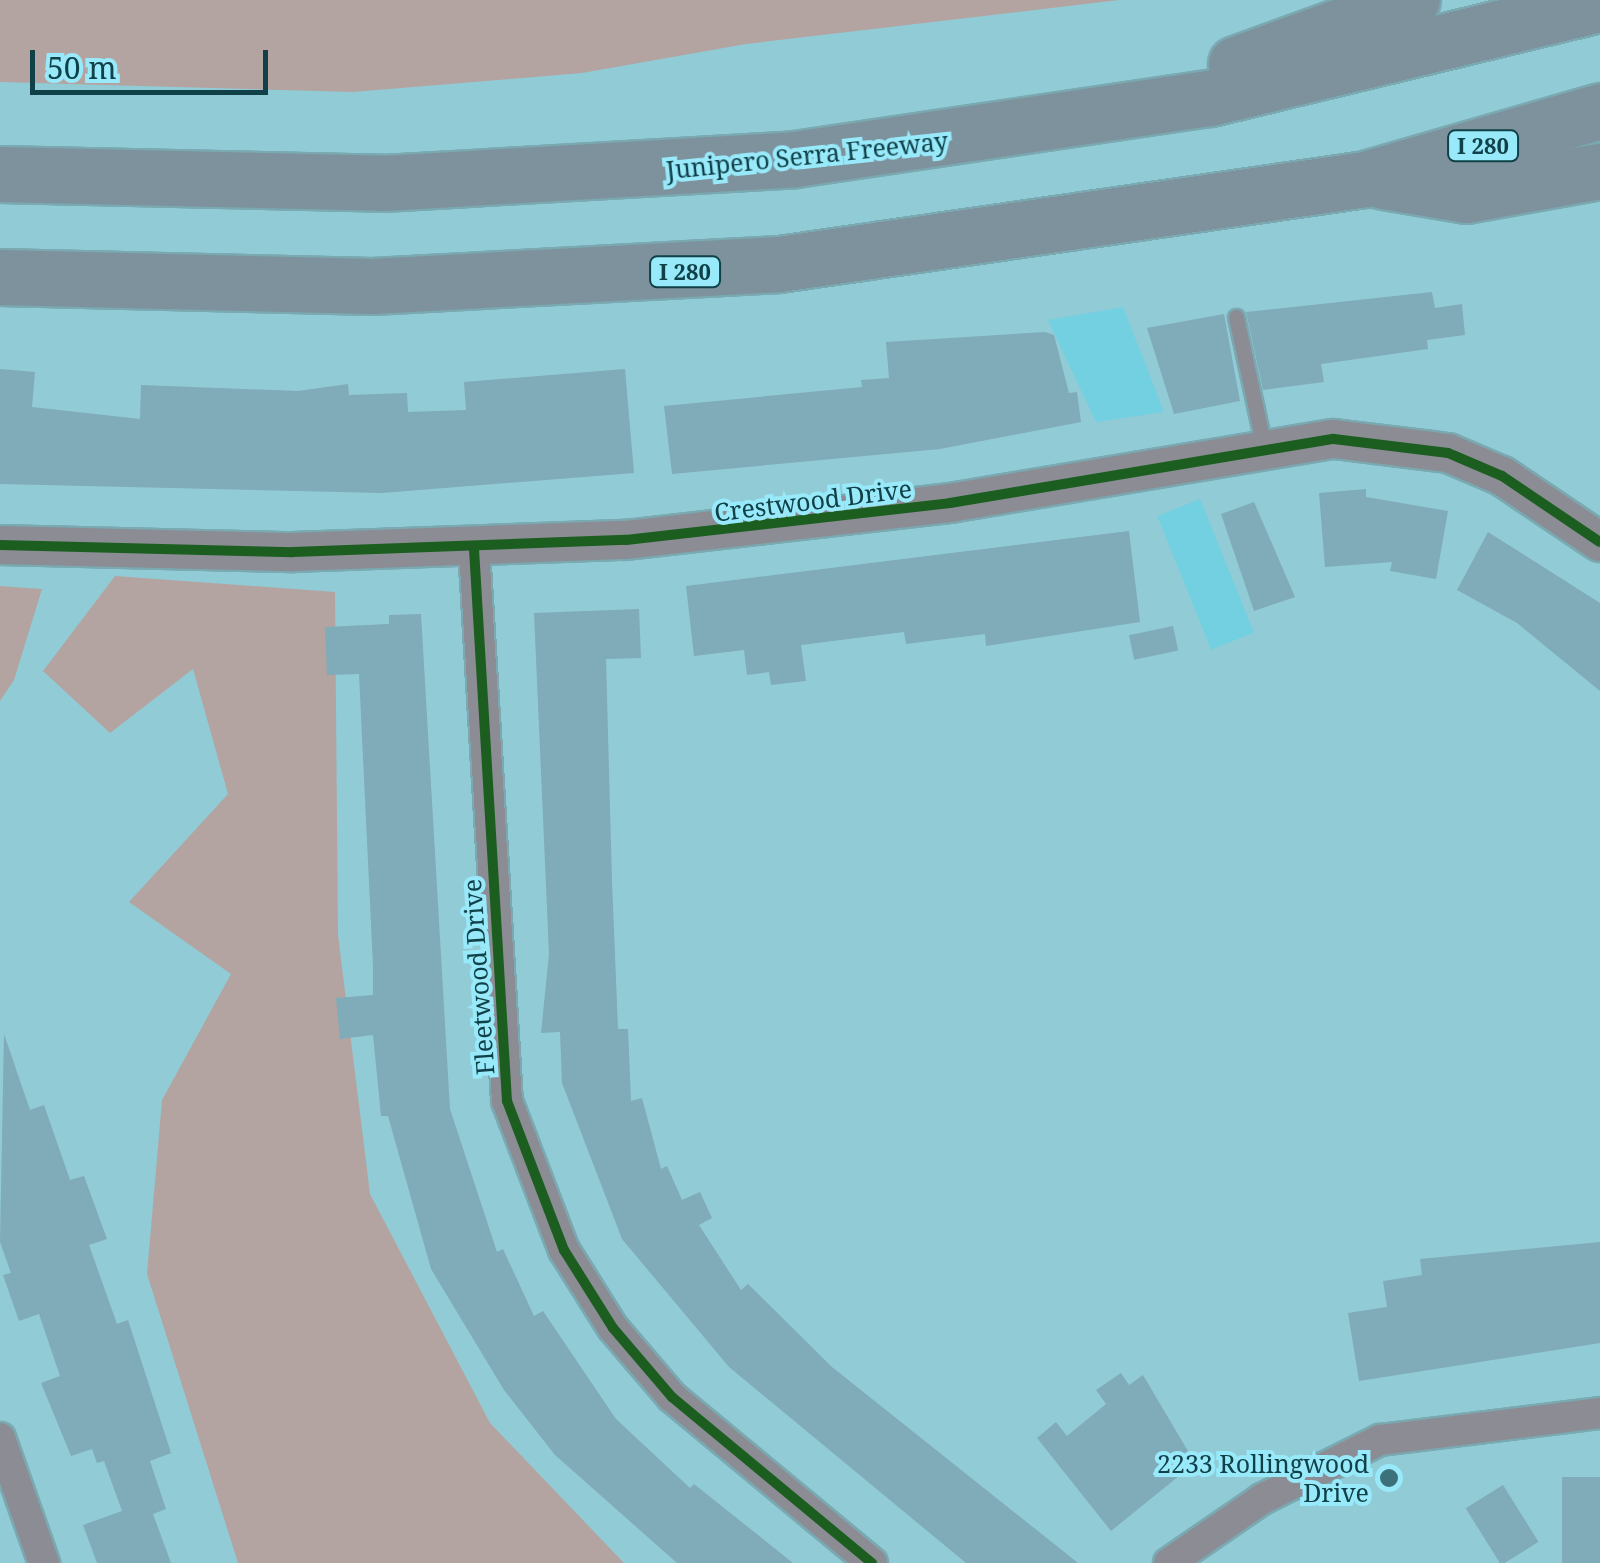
<!DOCTYPE html>
<html>
<head>
<meta charset="utf-8">
<style>
	body { margin:0 }
	#map { position:relative; width:1600px; height:1563px; overflow:hidden; background:#91cbd6; font-family:"Noto Serif",serif }
	div>[style] { position:absolute }
	[style*='--x'] { left:calc(var(--x)*1px); top:calc(var(--y)*1px); width:calc(var(--w)*1px); rotate:calc(var(--a)*1deg) }
	.built>* { inset:0; background:#72d0e1; transform-origin:0 0 }
	.green>* { inset:0; background:#b3a4a1 }
	.building>* { inset:0; background:#80abb8; transform-origin:0 0 }
	.roads { filter:drop-shadow(2px 0 #7aa9b1) drop-shadow(-2px 0 #7aa9b1) drop-shadow(0 2px #7aa9b1) drop-shadow(0 -2px #7aa9b1) }
	.service>* { height:15px; margin:-7.5px; padding:0 7.5px; transform-origin:7.5px; border-radius:7.5px; background:#8b8c94 }
	.minor>* { height:30px; margin:-15px; padding:0 15px; transform-origin:15px; border-radius:15px; background:#8b8c94 }
	.tertiary>* { height:38px; margin:-19px; padding:0 19px; transform-origin:19px; border-radius:19px; background:#8b8c94 }
	.motorway>* { height:55px; margin:-27.5px; padding:0 27.5px; transform-origin:27.5px; border-radius:27.5px; background:#7d929d }
	.cycleway>* { height:10px; margin:-5px; padding:0 5px; transform-origin:5px; border-radius:5px; background:#1b5e20 }
	.dots>* { width:28px; height:28px; translate:-50% -50%; box-sizing:border-box; border:5px solid #98e9f9; border-radius:50% }
	span { translate:-50% -50%; white-space:nowrap; text-align:center; line-height:1.15; -webkit-text-stroke:8px #98e9f9; paint-order:stroke }
	.shield-label span { padding:2px 8px; background:#98e9f9; border:2px solid; border-radius:8px; -webkit-text-stroke-width:0 }
	.shield-label { font-size:22px; color:#104048; font-weight:700 }
	.street-label { font-size:25px; color:#104048 }
	.poi-label { font-size:25px; color:#104048 }
	.right { translate:-100% -50%; text-align:right }
	.scale { position:absolute; left:30px; top:50px; width:238px; height:45px; box-sizing:border-box; border:5px solid #104048; border-top:0; padding-left:12px; font-size:30px; line-height:35px; white-space:nowrap; color:#104048; -webkit-text-stroke:8px #98e9f9; paint-order:stroke }
</style>
</head>
<body>
<div id="map">
	<div class="built">
		<div style="clip-path:polygon(1123px 307px,1164px 412px,1096px 422px,1048px 320px)"></div>
		<div style="left:1200px;top:499px;width:144px;height:46px;rotate:68deg"></div>
	</div>
	<div class="green">
		<div style="clip-path:polygon(0 0,1119px 0,746px 44px,582px 73px,353px 92px,0 82px)"></div>
		<div style="clip-path:polygon(115px 576px,335px 592px,338px 935px,370px 1194px,490px 1423px,624px 1563px,238px 1563px,147px 1274px,162px 1100px,231px 974px,129px 902px,228px 794px,193px 669px,110px 733px,43px 671px)"></div>
		<div style="clip-path:polygon(0 586px,42px 589px,14px 680px,0 701px)"></div>
	</div>
	<div class="building">
		<div style="clip-path:polygon(1432px 292px,1435px 308px,1462px 304px,1465px 335px,1427px 340px,1428px 349px,1321px 364px,1324px 382px,1263px 390px,1246px 312px)"></div>
		<div style="clip-path:polygon(1224px 314px,1240px 401px,1174px 414px,1147px 328px)"></div>
		<div style="clip-path:polygon(1045px 332px,1054px 335px,1069px 393px,1077px 392px,1081px 422px,940px 449px,672px 474px,664px 406px,862px 387px,861px 380px,889px 378px,886px 342px)"></div>
		<div style="clip-path:polygon(0 369px,35px 372px,32px 407px,140px 419px,141px 385px,298px 391px,348px 384px,349px 395px,407px 393px,408px 412px,466px 410px,464px 382px,625px 369px,634px 473px,382px 493px,0 484px)"></div>
		<div style="clip-path:polygon(1366px 489px,1366px 497px,1448px 511px,1436px 579px,1390px 571px,1392px 562px,1325px 567px,1319px 493px)"></div>
		<div style="clip-path:polygon(1254px 502px,1295px 597px,1254px 611px,1221px 514px)"></div>
		<div style="clip-path:polygon(1129px 531px,1140px 622px,986px 646px,985px 634px,906px 644px,904px 632px,801px 645px,806px 681px,771px 685px,769px 672px,747px 675px,744px 650px,694px 656px,686px 586px)"></div>
		<div style="clip-path:polygon(1488px 532px,1600px 603px,1600px 691px,1517px 623px,1457px 590px)"></div>
		<div style="clip-path:polygon(639px 609px,641px 658px,606px 659px,612px 881px,618px 1029px,628px 1029px,631px 1101px,642px 1098px,661px 1169px,667px 1166px,682px 1200px,700px 1192px,712px 1218px,699px 1225px,741px 1290px,748px 1284px,832px 1367px,1078px 1563px,966px 1563px,729px 1367px,622px 1239px,562px 1083px,560px 1032px,541px 1033px,549px 954px,534px 613px)"></div>
		<div style="clip-path:polygon(421px 614px,450px 1109px,497px 1252px,503px 1249px,534px 1316px,543px 1311px,616px 1419px,690px 1488px,694px 1484px,793px 1563px,677px 1563px,555px 1455px,504px 1390px,431px 1269px,388px 1116px,381px 1116px,373px 1035px,340px 1039px,336px 998px,373px 995px,373px 966px,359px 674px,327px 675px,325px 627px,389px 624px,389px 615px)"></div>
		<div style="left:1173px;top:626px;width:25px;height:45px;rotate:78deg"></div>
		<div style="clip-path:polygon(4px 1034px,30px 1110px,44px 1105px,70px 1180px,84px 1176px,107px 1239px,89px 1245px,117px 1324px,128px 1320px,171px 1453px,150px 1461px,166px 1509px,153px 1514px,171px 1563px,97px 1563px,83px 1525px,122px 1511px,104px 1461px,97px 1463px,92px 1449px,71px 1456px,41px 1383px,60px 1376px,39px 1314px,19px 1321px,3px 1275px,11px 1273px,0 1242px)"></div>
		<div style="clip-path:polygon(1600px 1242px,1600px 1343px,1359px 1381px,1348px 1313px,1387px 1307px,1383px 1281px,1422px 1275px,1420px 1259px)"></div>
		<div style="clip-path:polygon(1121px 1373px,1129px 1385px,1143px 1375px,1195px 1463px,1111px 1531px,1037px 1438px,1056px 1422px,1067px 1436px,1106px 1404px,1096px 1390px)"></div>
		<div style="left:1600px;top:1477px;width:86px;height:38px;rotate:90deg"></div>
		<div style="left:1503px;top:1485px;width:67px;height:44px;rotate:58deg"></div>
	</div>
	<div class="roads">
		<div class="service">
			<div style="--x:1236;--y:317;--w:132;--a:77.8"></div>
		</div>
		<div class="minor">
			<div style="--x:474;--y:549;--w:553;--a:86.58"></div>
			<div style="--x:507;--y:1101;--w:160;--a:69.1"></div>
			<div style="--x:564;--y:1250;--w:92;--a:57.9"></div>
			<div style="--x:613;--y:1328;--w:91;--a:49.5"></div>
			<div style="--x:672;--y:1397;--w:260;--a:39.7"></div>
			<div style="--x:0;--y:1438;--w:133;--a:70.6"></div>
			<div style="--x:1169;--y:1563;--w:113;--a:-34.5"></div>
			<div style="--x:1262;--y:1499;--w:132;--a:-26.6"></div>
			<div style="--x:1380;--y:1440;--w:222;--a:-7"></div>
		</div>
		<div class="tertiary">
			<div style="--x:0;--y:545;--w:293;--a:1.4"></div>
			<div style="--x:293;--y:552;--w:333;--a:-2.1"></div>
			<div style="--x:626;--y:540;--w:326;--a:-6.5"></div>
			<div style="--x:950;--y:503;--w:389;--a:-9.5"></div>
			<div style="--x:1334;--y:439;--w:115;--a:7"></div>
			<div style="--x:1448;--y:453;--w:59;--a:23.1"></div>
			<div style="--x:1502;--y:476;--w:118;--a:34"></div>
		</div>
		<div class="motorway">
			<div style="--x:1236;--y:64;--w:187;--a:-20"></div>
			<div style="--x:0;--y:174;--w:383;--a:1.3"></div>
			<div style="--x:383;--y:183;--w:413;--a:-3.3"></div>
			<div style="--x:795;--y:159;--w:419;--a:-8.4"></div>
			<div style="--x:1210;--y:98;--w:401;--a:-13.6"></div>
			<div style="--x:1383;--y:181;--w:84;--a:9.6"></div>
			<div style="--x:1466;--y:195;--w:136;--a:-10.2"></div>
			<div style="--x:0;--y:277;--w:372;--a:1.4"></div>
			<div style="--x:372;--y:286;--w:408;--a:-3.1"></div>
			<div style="--x:779;--y:264;--w:592;--a:-8.25"></div>
			<div style="--x:1365;--y:179;--w:245;--a:-16.1"></div>
		</div>
	</div>
	<div class="cycleway">
		<div style="--x:0;--y:545;--w:293;--a:1.4"></div>
		<div style="--x:293;--y:552;--w:333;--a:-2.1"></div>
		<div style="--x:626;--y:540;--w:326;--a:-6.5"></div>
		<div style="--x:950;--y:503;--w:389;--a:-9.5"></div>
		<div style="--x:1334;--y:439;--w:115;--a:7"></div>
		<div style="--x:1448;--y:453;--w:59;--a:23.1"></div>
		<div style="--x:1502;--y:476;--w:118;--a:34"></div>
		<div style="--x:474;--y:549;--w:553;--a:86.58"></div>
		<div style="--x:507;--y:1101;--w:160;--a:69.1"></div>
		<div style="--x:564;--y:1250;--w:92;--a:57.9"></div>
		<div style="--x:613;--y:1328;--w:91;--a:49.5"></div>
		<div style="--x:672;--y:1397;--w:260;--a:39.7"></div>
	</div>
	<div class="dots">
		<div style="left:1389px;top:1478px;background:#3d717a"></div>
	</div>
	<div class="shield-label">
		<span style="left:1483px;top:146px">I 280</span>
		<span style="left:685px;top:272px">I 280</span>
	</div>
	<div class="street-label">
		<span style="left:807px;top:155px;rotate:-6deg">Junipero Serra Freeway</span>
		<span style="left:813px;top:500px;rotate:-7deg">Crestwood Drive</span>
		<span style="left:478px;top:977px;rotate:-94deg">Fleetwood Drive</span>
	</div>
	<div class="poi-label">
		<span class="right" style="left:1369px;top:1478px">2233 Rollingwood<br>Drive</span>
	</div>
	<div class="scale">50 m</div>
</div>
</body>
</html>
